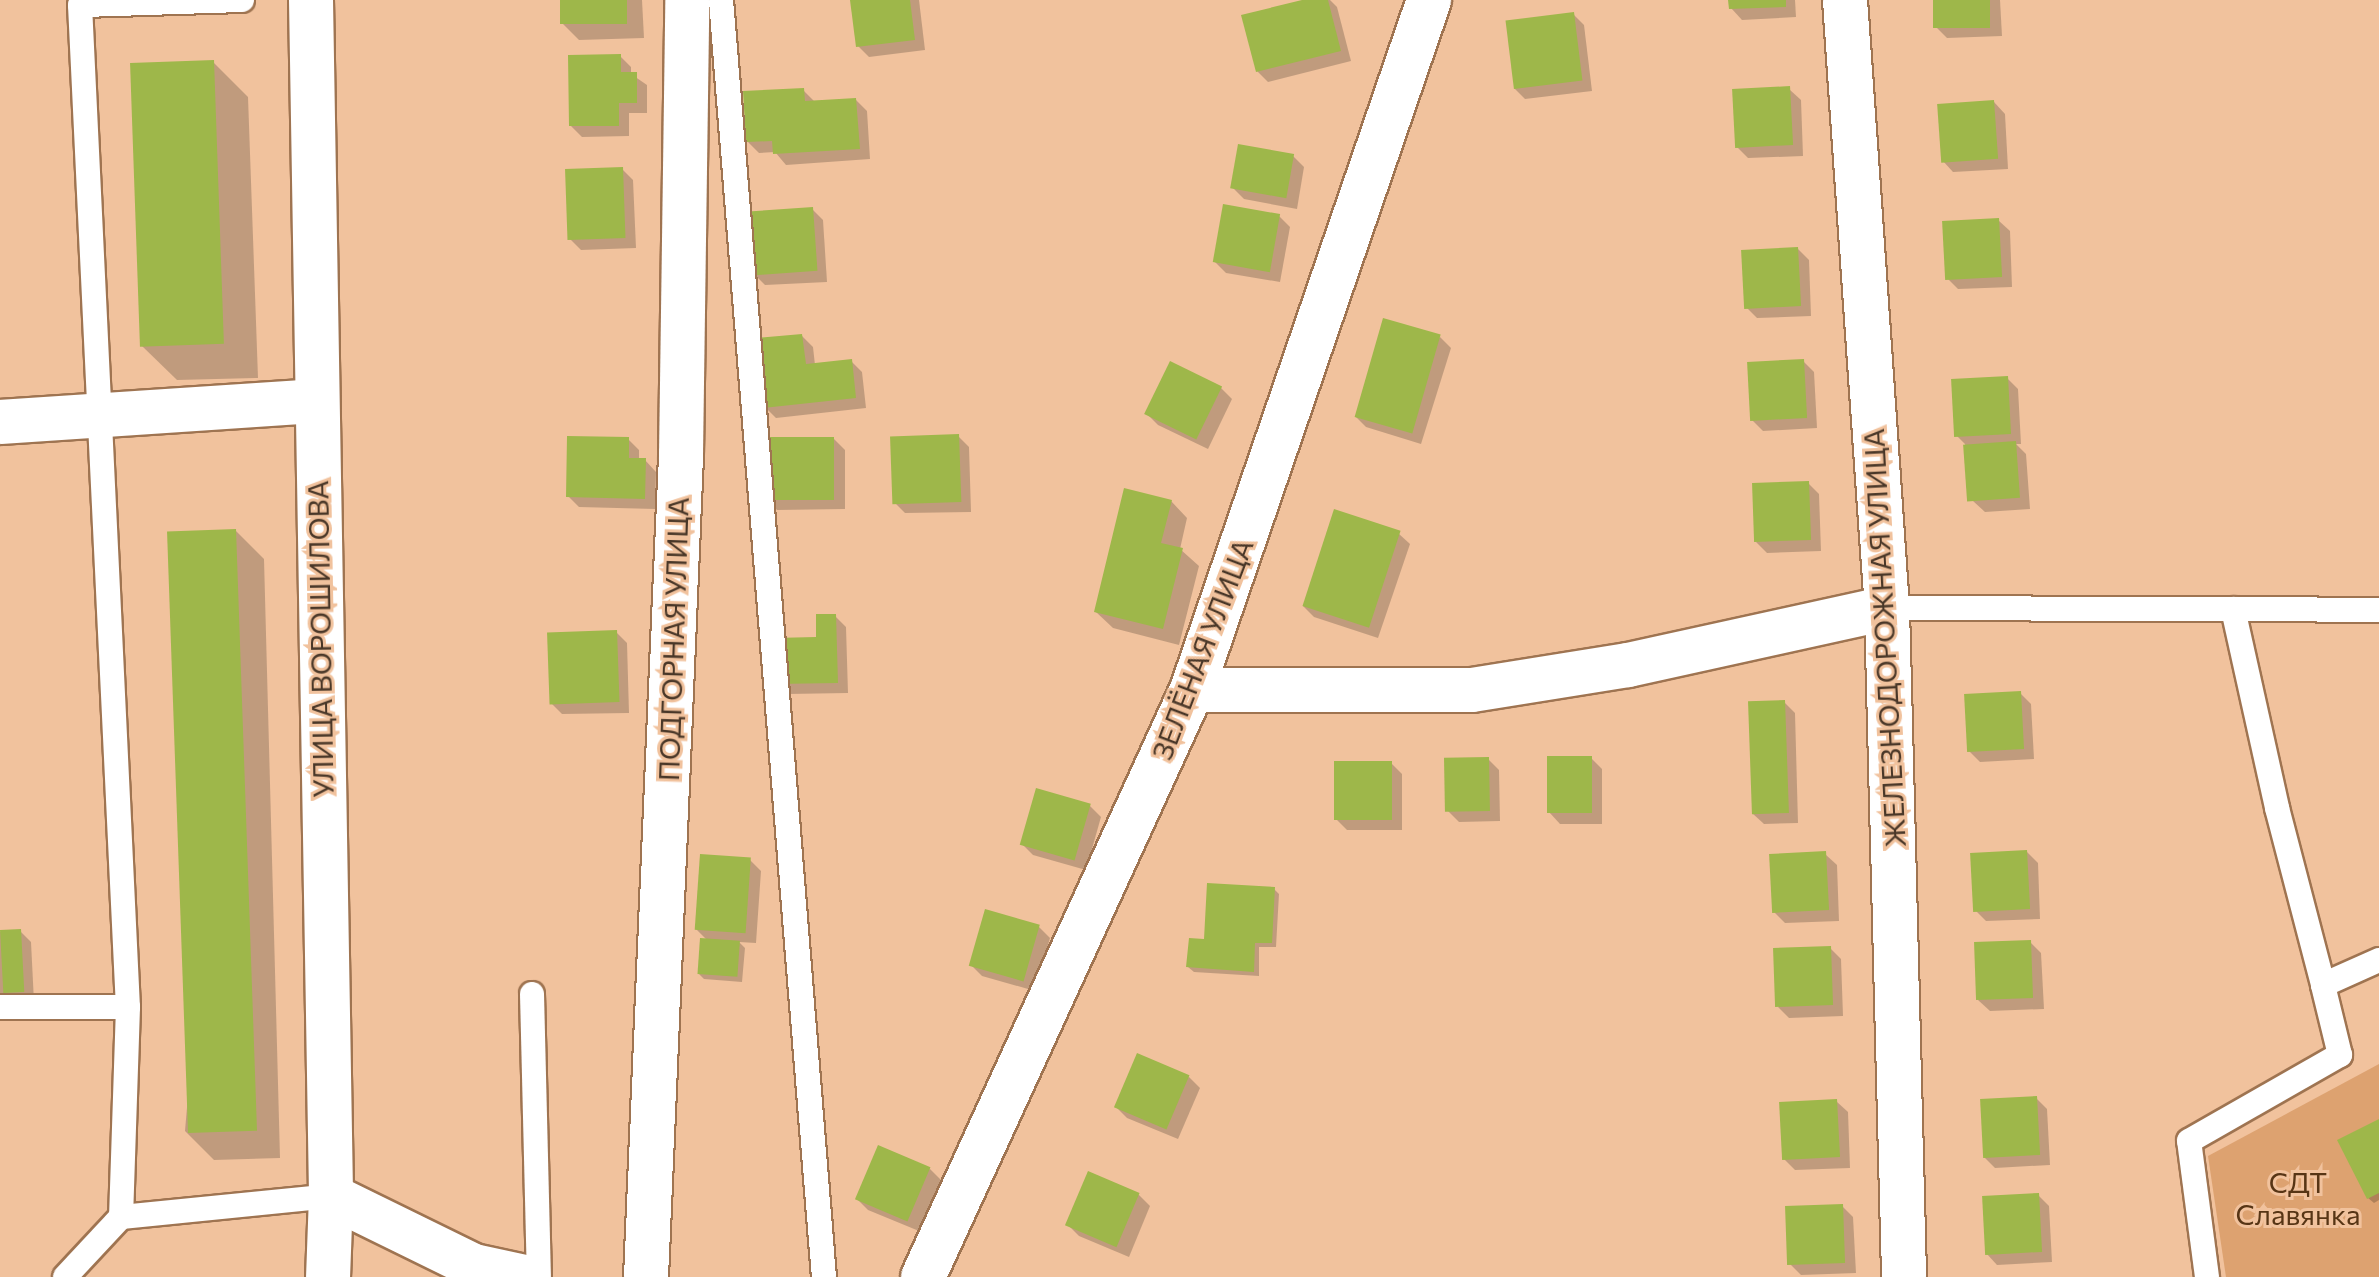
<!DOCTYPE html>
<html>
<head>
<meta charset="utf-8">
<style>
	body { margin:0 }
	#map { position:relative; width:2379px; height:1277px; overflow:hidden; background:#f1c29d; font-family:Commissioner,sans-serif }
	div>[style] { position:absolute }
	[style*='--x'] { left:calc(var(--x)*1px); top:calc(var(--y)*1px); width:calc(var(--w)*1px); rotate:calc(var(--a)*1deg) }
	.green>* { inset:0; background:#dda270 }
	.shadow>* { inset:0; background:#0003 }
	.building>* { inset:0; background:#9eb74a; transform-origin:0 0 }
	.roads { filter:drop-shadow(2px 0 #9f7451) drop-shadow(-2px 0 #9f7451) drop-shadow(0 2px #9f7451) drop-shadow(0 -2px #9f7451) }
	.lane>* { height:24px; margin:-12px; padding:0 12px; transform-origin:12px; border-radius:12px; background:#fff }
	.street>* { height:44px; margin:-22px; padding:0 22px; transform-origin:22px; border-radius:22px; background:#fff }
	span { translate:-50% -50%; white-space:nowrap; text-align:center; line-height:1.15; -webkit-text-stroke:6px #f1c29d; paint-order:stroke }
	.street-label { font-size:28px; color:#493728 }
	.park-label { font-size:28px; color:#573515 }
</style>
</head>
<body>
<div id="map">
	<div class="green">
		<div style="clip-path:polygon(2379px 1064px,2379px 1277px,2226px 1277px,2208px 1156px)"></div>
	</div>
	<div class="shadow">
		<div style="clip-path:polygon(562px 0,642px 0,644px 38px,579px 40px,563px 24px)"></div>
		<div style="clip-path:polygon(852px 0,919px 0,925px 50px,869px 57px,858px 46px)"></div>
		<div style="clip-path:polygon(1311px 0,1330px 0,1337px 7px,1351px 61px,1268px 82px,1257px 71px)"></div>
		<div style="clip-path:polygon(1730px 0,1795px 0,1796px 17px,1742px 20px,1731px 8px)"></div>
		<div style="clip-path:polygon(1935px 0,2000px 0,2002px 36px,1947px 38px,1936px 27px)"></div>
		<div style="clip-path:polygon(1573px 14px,1584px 25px,1592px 91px,1525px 99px,1514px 88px)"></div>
		<div style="clip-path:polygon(620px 56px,631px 67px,631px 74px,647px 85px,647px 113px,629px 113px,629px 136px,582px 137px,571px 126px)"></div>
		<div style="clip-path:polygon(213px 62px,248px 97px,258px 378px,177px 380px,142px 346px)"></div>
		<div style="clip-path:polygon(1789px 89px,1801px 100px,1803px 156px,1748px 158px,1737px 147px)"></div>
		<div style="clip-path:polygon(803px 90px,814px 101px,856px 100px,867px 111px,870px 159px,786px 165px,775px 152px,759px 153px,748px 142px)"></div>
		<div style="clip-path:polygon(1994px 102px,2005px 114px,2008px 169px,1953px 172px,1942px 160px)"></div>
		<div style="clip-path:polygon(1293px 156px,1304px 167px,1297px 209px,1244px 199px,1233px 188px)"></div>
		<div style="clip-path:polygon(622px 169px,633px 180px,636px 248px,581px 250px,570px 239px)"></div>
		<div style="clip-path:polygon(812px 209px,823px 220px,827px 282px,765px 285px,754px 274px)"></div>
		<div style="clip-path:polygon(1279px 216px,1290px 227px,1280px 282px,1226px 273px,1215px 262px)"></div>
		<div style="clip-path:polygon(1998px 220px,2010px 231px,2012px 287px,1958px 289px,1947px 278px)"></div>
		<div style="clip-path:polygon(1798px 249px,1809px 260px,1811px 316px,1757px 318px,1746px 307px)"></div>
		<div style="clip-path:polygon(802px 336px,813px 347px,815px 365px,851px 361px,862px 372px,866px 408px,776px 418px,765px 407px)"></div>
		<div style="clip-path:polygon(1440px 337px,1451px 348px,1421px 444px,1366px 427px,1355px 416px)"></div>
		<div style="clip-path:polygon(1803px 361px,1814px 372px,1817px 428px,1763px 431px,1752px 420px)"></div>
		<div style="clip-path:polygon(2007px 378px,2018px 389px,2021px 444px,2016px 444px,2026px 454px,2030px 509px,1985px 512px,1973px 501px,1965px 444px,1956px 435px)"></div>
		<div style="clip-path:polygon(1221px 388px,1232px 399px,1208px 449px,1158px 425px,1147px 414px)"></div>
		<div style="clip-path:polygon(958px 436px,969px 447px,971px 512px,905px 513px,894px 502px)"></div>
		<div style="clip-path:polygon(628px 439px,639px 450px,639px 460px,645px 460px,656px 472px,655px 509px,579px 507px,568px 496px)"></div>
		<div style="clip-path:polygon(834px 439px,845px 450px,845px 509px,777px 510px,766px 499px)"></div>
		<div style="clip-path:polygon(1808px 483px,1819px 494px,1821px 551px,1767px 553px,1756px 542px)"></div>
		<div style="clip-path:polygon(1171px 501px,1187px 518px,1180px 549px,1199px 566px,1179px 645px,1113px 628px,1096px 612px)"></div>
		<div style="clip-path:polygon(236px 531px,264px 559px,280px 1158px,214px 1160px,185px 1131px)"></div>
		<div style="clip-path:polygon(1398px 533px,1410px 544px,1378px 638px,1314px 617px,1303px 606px)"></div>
		<div style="clip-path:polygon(835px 616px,846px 627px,848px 693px,788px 694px,776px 640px,818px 639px)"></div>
		<div style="clip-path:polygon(616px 632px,627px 643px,629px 713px,562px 714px,551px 703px)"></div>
		<div style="clip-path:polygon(2020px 693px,2031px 704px,2034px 759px,1980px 762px,1969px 751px)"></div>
		<div style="clip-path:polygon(1784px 702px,1795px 713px,1798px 823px,1764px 824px,1752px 813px)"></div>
		<div style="clip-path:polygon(1591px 758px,1602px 769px,1602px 824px,1560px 824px,1549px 812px)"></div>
		<div style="clip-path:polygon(1488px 759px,1499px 770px,1500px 821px,1459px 822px,1448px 811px)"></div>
		<div style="clip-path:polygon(1391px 763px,1402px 774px,1402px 830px,1347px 830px,1336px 819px)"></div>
		<div style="clip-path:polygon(1090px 806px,1101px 817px,1086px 870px,1033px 855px,1022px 844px)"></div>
		<div style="clip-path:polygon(2027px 852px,2038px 863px,2040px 919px,1986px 921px,1975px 910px)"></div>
		<div style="clip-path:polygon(1825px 854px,1837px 865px,1839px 921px,1785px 923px,1774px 912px)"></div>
		<div style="clip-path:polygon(750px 860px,761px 871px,756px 943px,739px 942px,745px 948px,742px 982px,704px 979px,699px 974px,708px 941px,696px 929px)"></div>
		<div style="clip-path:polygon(1274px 889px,1279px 894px,1276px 947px,1259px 947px,1259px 976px,1194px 972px,1188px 967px,1206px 941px)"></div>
		<div style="clip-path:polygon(1039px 927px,1050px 938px,1035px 991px,982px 976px,971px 965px)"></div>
		<div style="clip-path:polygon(20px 931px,31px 942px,34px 1002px,0 999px,0 932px)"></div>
		<div style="clip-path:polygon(2030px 942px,2041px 953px,2044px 1009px,1990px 1011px,1978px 1000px)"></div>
		<div style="clip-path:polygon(1830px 948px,1841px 959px,1843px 1016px,1789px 1018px,1778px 1007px)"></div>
		<div style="clip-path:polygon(1189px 1077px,1200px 1088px,1178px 1139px,1127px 1118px,1116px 1107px)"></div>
		<div style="clip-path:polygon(2036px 1098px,2047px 1109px,2050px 1165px,1995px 1168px,1984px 1157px)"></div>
		<div style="clip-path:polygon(1836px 1101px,1848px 1112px,1850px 1168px,1795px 1170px,1784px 1159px)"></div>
		<div style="clip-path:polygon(2379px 1122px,2379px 1200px,2374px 1203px,2368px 1198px)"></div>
		<div style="clip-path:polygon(930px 1169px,941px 1180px,919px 1231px,868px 1210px,857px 1199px)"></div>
		<div style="clip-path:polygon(1089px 1174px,1139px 1195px,1150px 1206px,1129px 1257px,1079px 1236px,1068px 1225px)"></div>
		<div style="clip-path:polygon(2038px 1195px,2049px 1206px,2052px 1262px,1997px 1265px,1986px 1253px)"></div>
		<div style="clip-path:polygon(1842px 1206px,1853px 1217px,1856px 1273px,1801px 1275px,1790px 1264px)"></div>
	</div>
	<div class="building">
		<div style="left:560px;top:0;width:67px;height:24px"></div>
		<div style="clip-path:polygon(850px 0,910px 0,915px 40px,856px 47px)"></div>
		<div style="clip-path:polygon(1302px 0,1328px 0,1341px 51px,1256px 72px,1241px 15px)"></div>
		<div style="clip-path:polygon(1728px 0,1786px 0,1786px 7px,1729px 9px)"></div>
		<div style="left:1933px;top:0;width:57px;height:28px"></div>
		<div style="left:1574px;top:12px;width:69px;height:69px;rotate:83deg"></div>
		<div style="clip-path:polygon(621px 54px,621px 72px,637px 72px,637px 103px,619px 103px,619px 126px,569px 126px,568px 55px)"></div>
		<div style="left:214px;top:60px;width:284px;height:84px;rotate:88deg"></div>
		<div style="left:1790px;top:86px;width:59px;height:58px;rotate:87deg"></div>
		<div style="clip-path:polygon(804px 88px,805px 101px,856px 98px,860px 149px,773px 154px,772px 141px,746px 142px,743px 91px)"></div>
		<div style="left:1994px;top:100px;width:59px;height:57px;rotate:86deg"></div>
		<div style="left:1238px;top:144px;width:57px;height:45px;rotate:10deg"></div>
		<div style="left:623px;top:167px;width:71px;height:58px;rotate:88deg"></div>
		<div style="left:1223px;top:204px;width:58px;height:59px;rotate:10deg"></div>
		<div style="left:813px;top:207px;width:64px;height:65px;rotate:86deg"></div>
		<div style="left:1999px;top:218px;width:59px;height:57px;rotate:87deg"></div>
		<div style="left:1798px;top:247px;width:59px;height:57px;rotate:87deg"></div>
		<div style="left:1383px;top:318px;width:60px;height:103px;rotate:16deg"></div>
		<div style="clip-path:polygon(802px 334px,806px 364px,852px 359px,856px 398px,763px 408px,756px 338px)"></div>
		<div style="left:1804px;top:359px;width:59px;height:57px;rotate:87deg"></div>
		<div style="left:1170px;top:361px;width:58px;height:59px;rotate:26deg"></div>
		<div style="left:2008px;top:376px;width:58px;height:57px;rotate:87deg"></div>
		<div style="left:959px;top:434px;width:68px;height:69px;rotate:88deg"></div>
		<div style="clip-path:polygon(567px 436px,629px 437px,629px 458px,646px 458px,645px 499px,566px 497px)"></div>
		<div style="left:763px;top:437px;width:71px;height:63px"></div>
		<div style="left:2016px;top:441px;width:57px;height:53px;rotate:86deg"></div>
		<div style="left:1809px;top:481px;width:59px;height:57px;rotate:88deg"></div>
		<div style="clip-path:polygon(1124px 488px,1172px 500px,1161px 543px,1183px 548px,1163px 629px,1094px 612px)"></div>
		<div style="left:1334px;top:509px;width:70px;height:102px;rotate:18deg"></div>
		<div style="left:236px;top:529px;width:602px;height:69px;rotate:88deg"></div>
		<div style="clip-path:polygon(816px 614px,836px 614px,838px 683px,774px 684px,774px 638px,816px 637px)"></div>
		<div style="left:617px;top:630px;width:72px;height:70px;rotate:88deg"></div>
		<div style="left:2021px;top:691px;width:58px;height:57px;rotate:87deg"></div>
		<div style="left:1785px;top:700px;width:113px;height:37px;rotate:88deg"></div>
		<div style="left:1547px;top:756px;width:45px;height:57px"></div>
		<div style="left:1489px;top:757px;width:54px;height:45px;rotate:89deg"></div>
		<div style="left:1334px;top:761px;width:58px;height:59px"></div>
		<div style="left:1036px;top:788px;width:57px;height:59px;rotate:16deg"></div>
		<div style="left:2027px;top:850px;width:59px;height:57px;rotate:87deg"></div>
		<div style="left:1826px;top:851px;width:59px;height:57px;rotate:87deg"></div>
		<div style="left:700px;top:854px;width:51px;height:76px;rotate:4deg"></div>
		<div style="clip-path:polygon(1207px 883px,1275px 887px,1272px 943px,1255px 943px,1254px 972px,1186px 967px,1189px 938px,1204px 939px)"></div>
		<div style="left:985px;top:909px;width:57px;height:59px;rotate:16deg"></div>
		<div style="left:21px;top:929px;width:63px;height:21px;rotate:87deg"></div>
		<div style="left:700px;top:938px;width:40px;height:36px;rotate:4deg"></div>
		<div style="left:2031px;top:940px;width:58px;height:57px;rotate:88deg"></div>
		<div style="left:1831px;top:946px;width:59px;height:58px;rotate:88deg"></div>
		<div style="left:1137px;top:1053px;width:57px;height:59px;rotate:23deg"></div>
		<div style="left:2037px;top:1096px;width:59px;height:57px;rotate:87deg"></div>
		<div style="left:1837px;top:1099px;width:58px;height:58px;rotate:87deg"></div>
		<div style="clip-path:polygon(2379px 1119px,2379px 1193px,2367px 1199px,2337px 1140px)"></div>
		<div style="left:878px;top:1145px;width:57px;height:59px;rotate:23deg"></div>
		<div style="left:1088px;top:1171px;width:56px;height:59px;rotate:23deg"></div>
		<div style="left:2039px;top:1193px;width:59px;height:57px;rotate:87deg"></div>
		<div style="left:1843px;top:1204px;width:59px;height:58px;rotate:88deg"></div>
	</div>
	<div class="roads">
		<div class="lane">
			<div style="--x:242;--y:0;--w:162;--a:178.2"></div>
			<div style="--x:80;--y:5;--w:1003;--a:87.26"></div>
			<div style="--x:128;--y:1007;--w:210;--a:91.9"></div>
			<div style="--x:121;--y:1217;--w:211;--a:-5.7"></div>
			<div style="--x:721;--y:0;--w:1281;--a:85.39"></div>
			<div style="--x:1887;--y:608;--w:492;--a:0.2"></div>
			<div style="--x:2233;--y:609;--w:204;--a:77.5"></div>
			<div style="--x:2277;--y:808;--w:183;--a:75.4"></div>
			<div style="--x:2323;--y:985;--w:61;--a:-24.1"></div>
			<div style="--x:532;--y:994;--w:283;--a:88.6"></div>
			<div style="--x:0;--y:1007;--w:128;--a:0"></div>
			<div style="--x:65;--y:1277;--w:82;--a:-47"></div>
			<div style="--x:2207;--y:1277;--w:137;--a:-97.5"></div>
			<div style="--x:2189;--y:1141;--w:174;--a:-29.7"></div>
			<div style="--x:2340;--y:1055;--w:72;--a:-103.7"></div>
		</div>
		<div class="street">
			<div style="--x:311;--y:0;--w:1196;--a:89.04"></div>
			<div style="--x:331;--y:1196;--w:81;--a:92.1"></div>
			<div style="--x:1845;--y:0;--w:609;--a:86.05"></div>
			<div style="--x:1887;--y:608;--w:669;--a:88.54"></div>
			<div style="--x:0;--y:422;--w:316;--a:-3.8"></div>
			<div style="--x:1192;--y:690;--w:280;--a:0"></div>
			<div style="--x:1472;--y:690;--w:158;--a:-9.1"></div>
			<div style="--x:1628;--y:665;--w:265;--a:-12.4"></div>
			<div style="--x:331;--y:1196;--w:159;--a:26.1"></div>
			<div style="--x:474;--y:1266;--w:52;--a:12.2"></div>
			<div style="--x:646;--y:1277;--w:823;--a:-87.56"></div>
			<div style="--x:681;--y:455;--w:455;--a:-89.2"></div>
			<div style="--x:923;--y:1277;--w:646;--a:-65.38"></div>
			<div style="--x:1192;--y:690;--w:730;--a:-71.04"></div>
		</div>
	</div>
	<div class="street-label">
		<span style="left:1884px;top:638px;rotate:-93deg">ЖЕЛЕЗНОДОРОЖНАЯ УЛИЦА</span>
		<span style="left:320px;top:639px;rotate:-91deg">УЛИЦА ВОРОШИЛОВА</span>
		<span style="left:673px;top:639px;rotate:-88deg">ПОДГОРНАЯ УЛИЦА</span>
		<span style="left:1202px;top:649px;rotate:-69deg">ЗЕЛЁНАЯ УЛИЦА</span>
	</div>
	<div class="park-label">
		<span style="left:2298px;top:1198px">СДТ<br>Славянка</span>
	</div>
</div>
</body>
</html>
